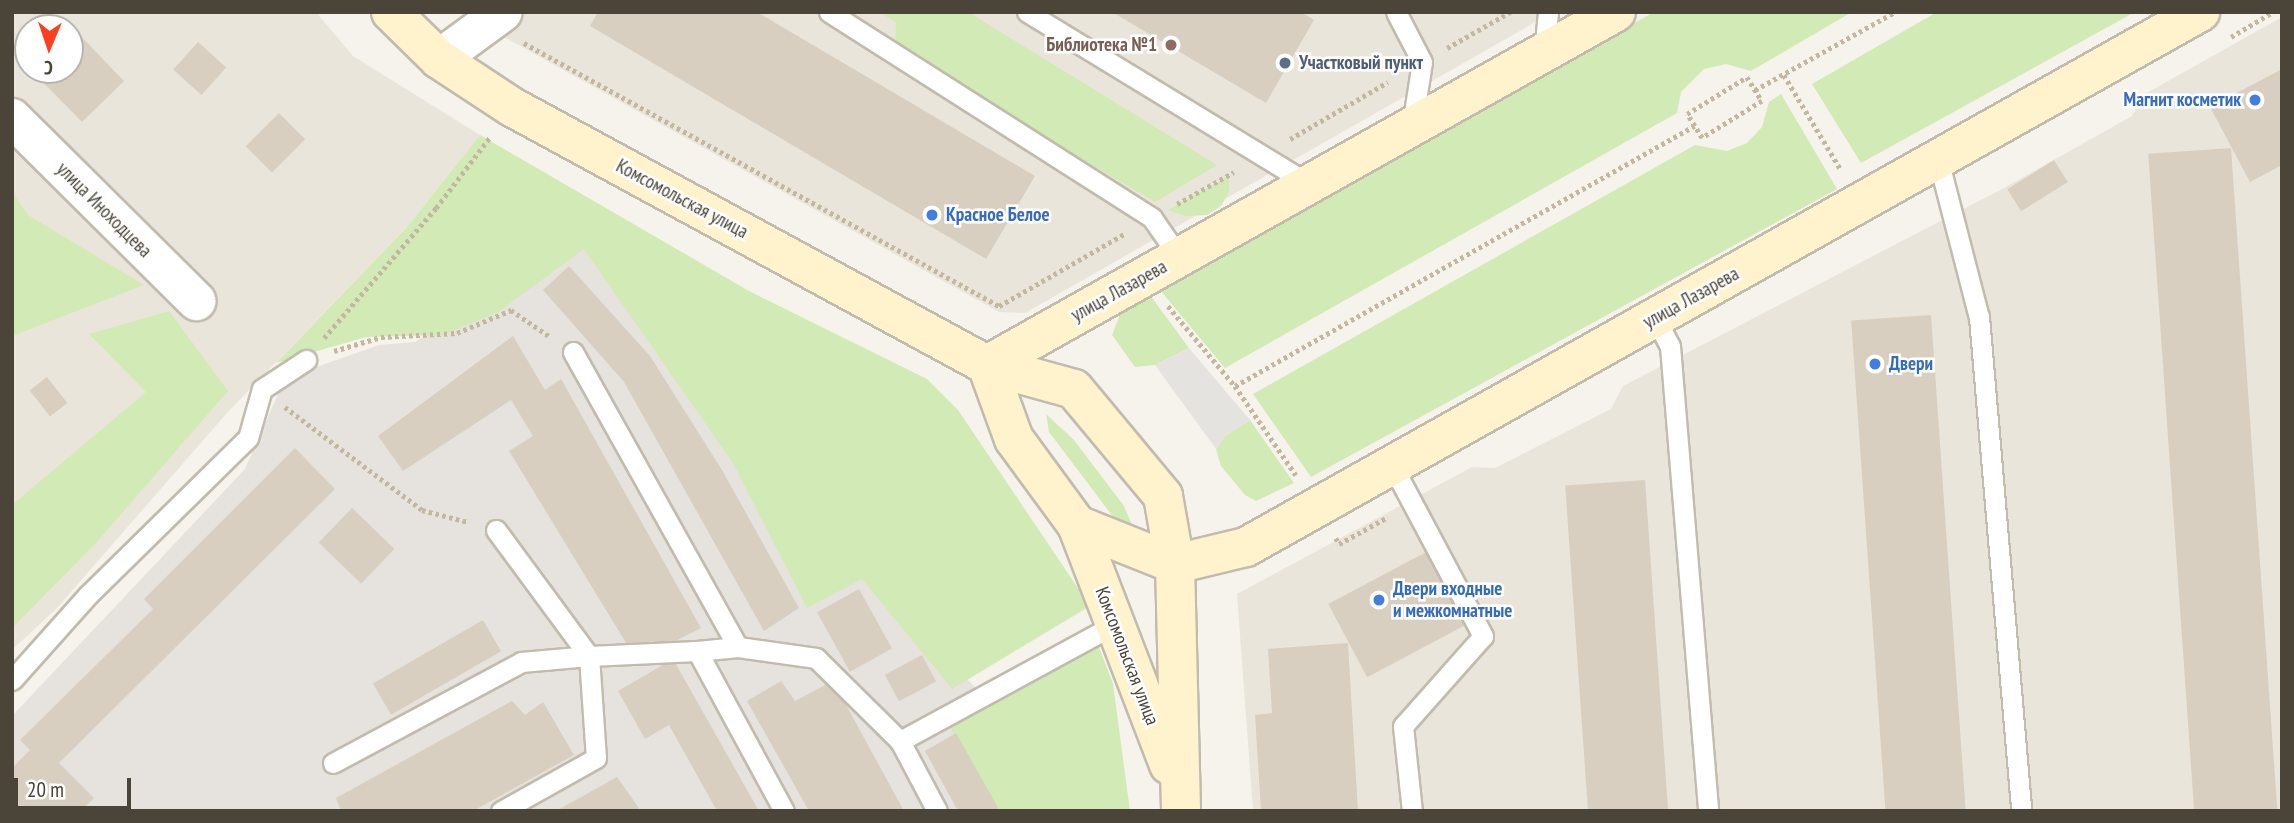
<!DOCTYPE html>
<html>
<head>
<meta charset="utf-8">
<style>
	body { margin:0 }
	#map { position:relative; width:2294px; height:823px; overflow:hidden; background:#f6f3ec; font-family:"PT Sans Narrow",sans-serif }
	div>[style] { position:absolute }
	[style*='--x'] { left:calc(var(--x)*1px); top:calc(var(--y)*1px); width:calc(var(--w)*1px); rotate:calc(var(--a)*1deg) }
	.residential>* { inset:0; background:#eae5da }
	.industrial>* { inset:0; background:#e6e2dd }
	.green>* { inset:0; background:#d2eab5 }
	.parking>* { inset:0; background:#e5e3e0 }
	.building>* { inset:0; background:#d8cfc1; transform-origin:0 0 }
	.path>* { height:4.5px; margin-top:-2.25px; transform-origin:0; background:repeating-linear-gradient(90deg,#c4b79f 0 3.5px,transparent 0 7px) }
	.roads { filter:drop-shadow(2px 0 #c2bbae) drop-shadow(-2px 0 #c2bbae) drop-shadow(0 2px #c2bbae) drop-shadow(0 -2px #c2bbae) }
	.lane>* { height:19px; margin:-9.5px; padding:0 9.5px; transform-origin:9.5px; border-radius:9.5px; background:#fff }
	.street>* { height:38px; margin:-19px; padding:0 19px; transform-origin:19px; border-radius:19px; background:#fff }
	.secondary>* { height:38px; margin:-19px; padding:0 19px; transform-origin:19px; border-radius:19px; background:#fff3cd }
	.dots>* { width:19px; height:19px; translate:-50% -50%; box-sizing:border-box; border:4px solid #fff; border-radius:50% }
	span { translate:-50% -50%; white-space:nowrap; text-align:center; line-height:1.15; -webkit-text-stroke:5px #fff; paint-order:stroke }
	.education-label { font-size:19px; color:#785e54; font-weight:700 }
	.right { translate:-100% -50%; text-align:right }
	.service-label { font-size:19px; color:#4e5e75; font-weight:700 }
	.left { translate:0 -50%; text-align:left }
	.shop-label { font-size:19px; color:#366cbe; font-weight:700 }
	.street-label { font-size:19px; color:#4b4439 }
	.frame { position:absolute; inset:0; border:14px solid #4b4439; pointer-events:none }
	.north { position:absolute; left:14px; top:14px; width:70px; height:70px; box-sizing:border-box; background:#fff; border:2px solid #b7b4b0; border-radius:50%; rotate:182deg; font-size:19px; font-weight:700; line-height:28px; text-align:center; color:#4b4439 }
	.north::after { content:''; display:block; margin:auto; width:24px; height:32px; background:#fc3f1d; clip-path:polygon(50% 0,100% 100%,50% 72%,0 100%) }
	.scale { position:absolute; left:14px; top:778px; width:117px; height:32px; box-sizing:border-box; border:4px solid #4b4439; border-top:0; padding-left:9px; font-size:21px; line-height:24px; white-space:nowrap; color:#4b4439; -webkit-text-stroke:5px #fff; paint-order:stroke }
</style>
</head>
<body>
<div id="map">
	<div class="residential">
		<div style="clip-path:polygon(evenodd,12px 12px,316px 12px,353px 56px,480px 135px,407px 227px,227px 413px,56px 609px,12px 650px,12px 12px,28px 28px,70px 28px,70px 70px,28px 70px,28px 28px)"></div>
		<div style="clip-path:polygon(459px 12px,1553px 12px,1025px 313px,999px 312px)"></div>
		<div style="clip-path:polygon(2282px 17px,2282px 811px,1253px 811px,1237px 594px,1472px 467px,1495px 468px,1611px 409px,1623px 386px,2002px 189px,2132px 116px,2145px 94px)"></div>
	</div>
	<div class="industrial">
		<div style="clip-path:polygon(584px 234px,906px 619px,985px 697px,1036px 811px,12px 811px,12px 716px,245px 469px,285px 378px,379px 345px,415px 342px)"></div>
	</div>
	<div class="green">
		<div style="clip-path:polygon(879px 12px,968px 12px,1217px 165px,1155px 202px,895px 49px,896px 22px)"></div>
		<div style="clip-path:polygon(1654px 12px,1852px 12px,1751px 71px,1726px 64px,1704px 69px,1681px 92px,1677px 113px,1225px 368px,1160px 290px)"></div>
		<div style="clip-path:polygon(1937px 12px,2135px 12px,1861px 163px,1812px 84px)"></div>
		<div style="clip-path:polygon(1781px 94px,1837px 189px,1311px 477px,1253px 394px,1695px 145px,1727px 151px,1747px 143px,1762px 127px,1769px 102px)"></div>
		<div style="clip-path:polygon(480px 135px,749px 291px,927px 379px,958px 410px,1090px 606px,952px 689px,862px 579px,807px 608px,733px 463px,584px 249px,498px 312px,443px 335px,366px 337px,276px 363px,407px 227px)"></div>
		<div style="clip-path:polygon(1229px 176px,1229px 192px,1221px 206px,1207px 215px,1185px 216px,1168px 210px)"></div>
		<div style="clip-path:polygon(12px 192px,28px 215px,144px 285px,12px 336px)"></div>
		<div style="clip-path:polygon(1150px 295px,1189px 348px,1155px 365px,1135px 367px,1112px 335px,1121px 312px)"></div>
		<div style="clip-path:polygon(169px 311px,228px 391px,95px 544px,12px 628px,12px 505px,146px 392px,89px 334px)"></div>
		<div style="clip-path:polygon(1046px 414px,1074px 440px,1124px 506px,1132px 525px,1114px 518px,1049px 432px)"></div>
		<div style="clip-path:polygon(1250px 420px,1294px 483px,1256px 501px,1245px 495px,1221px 466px,1216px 449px,1225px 436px)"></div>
		<div style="clip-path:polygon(1097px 642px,1113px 684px,1130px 811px,1000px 811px,948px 724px)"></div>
	</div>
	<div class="parking">
		<div style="clip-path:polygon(1189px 348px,1250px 420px,1225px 436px,1216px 449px,1155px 365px)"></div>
	</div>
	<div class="building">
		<div style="clip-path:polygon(598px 12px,757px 12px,1035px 176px,986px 259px,590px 26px)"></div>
		<div style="clip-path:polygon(1112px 12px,1301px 12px,1314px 20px,1266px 103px)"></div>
		<div style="clip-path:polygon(70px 25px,124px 81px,82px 122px,31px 70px,70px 70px)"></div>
		<div style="left:198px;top:42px;width:38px;height:37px;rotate:42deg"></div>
		<div style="clip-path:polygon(2282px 69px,2282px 165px,2250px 182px,2210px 107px)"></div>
		<div style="left:279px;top:113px;width:37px;height:47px;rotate:45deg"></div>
		<div style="left:2231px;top:148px;width:665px;height:83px;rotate:86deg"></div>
		<div style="left:2054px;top:160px;width:26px;height:55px;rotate:58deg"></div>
		<div style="clip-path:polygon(569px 266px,650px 356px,722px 470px,799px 608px,764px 631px,624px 382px,543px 290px)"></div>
		<div style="left:1931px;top:315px;width:497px;height:80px;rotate:86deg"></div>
		<div style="clip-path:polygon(513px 336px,545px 390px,561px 379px,701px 628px,658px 650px,653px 641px,631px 651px,509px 451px,533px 436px,511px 400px,403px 471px,378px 436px)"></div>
		<div style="left:47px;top:377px;width:33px;height:22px;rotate:52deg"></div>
		<div style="clip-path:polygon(295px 448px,335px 489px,59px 763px,94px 798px,81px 811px,12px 811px,12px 768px,30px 750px,20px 740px,153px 609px,144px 599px)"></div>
		<div style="left:1645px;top:480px;width:332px;height:80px;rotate:86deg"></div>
		<div style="left:352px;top:508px;width:59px;height:48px;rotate:44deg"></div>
		<div style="left:1428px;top:551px;width:83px;height:113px;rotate:62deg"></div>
		<div style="left:859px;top:589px;width:68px;height:48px;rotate:61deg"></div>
		<div style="left:483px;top:620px;width:36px;height:127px;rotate:60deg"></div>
		<div style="clip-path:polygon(1348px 643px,1358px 811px,1261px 811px,1255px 715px,1272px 713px,1268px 649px)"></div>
		<div style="left:922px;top:655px;width:30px;height:42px;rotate:62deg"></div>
		<div style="clip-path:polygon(673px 659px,759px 811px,717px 811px,669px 725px,645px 739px,618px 691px)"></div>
		<div style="clip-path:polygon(781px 681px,795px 701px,833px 681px,904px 811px,809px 811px,747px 701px)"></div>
		<div style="clip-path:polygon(512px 701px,525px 715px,543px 702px,574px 755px,473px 811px,341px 811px,336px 798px)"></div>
		<div style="clip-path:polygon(956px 733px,1000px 811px,958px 811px,925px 751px)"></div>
		<div style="clip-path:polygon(617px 777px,641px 811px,556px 811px)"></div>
	</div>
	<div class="path">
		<div style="--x:2231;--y:37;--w:49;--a:-30.8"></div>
		<div style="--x:524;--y:43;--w:543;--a:28.97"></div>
		<div style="--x:999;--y:306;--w:144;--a:-29.9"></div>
		<div style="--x:1447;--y:48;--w:73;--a:-29.7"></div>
		<div style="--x:1784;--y:75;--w:111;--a:59"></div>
		<div style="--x:1747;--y:77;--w:28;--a:58"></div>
		<div style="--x:1762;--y:101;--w:70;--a:148.3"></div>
		<div style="--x:1702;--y:138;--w:28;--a:-122"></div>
		<div style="--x:1687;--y:114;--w:70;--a:-31.7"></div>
		<div style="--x:1755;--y:90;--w:160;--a:-29.1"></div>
		<div style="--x:1290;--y:139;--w:113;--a:-30.2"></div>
		<div style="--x:1177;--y:204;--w:65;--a:-29.3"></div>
		<div style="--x:1168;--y:306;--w:104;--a:50.1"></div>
		<div style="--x:1235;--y:386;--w:108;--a:55.6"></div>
		<div style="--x:324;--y:338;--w:172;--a:-49.3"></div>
		<div style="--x:436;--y:208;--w:89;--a:-52.7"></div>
		<div style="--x:334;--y:351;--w:49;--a:-16.6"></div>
		<div style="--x:381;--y:337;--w:76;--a:-3"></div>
		<div style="--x:457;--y:333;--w:59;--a:-23.1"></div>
		<div style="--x:511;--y:310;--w:46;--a:34.4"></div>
		<div style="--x:1235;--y:386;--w:528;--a:-29.53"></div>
		<div style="--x:285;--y:407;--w:171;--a:36.9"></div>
		<div style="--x:422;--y:510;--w:48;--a:14.6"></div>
		<div style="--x:1336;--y:538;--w:7;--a:63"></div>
		<div style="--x:1339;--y:544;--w:56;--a:-28.9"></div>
	</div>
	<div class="roads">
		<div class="lane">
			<div style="--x:829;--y:12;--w:383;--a:32.5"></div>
			<div style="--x:1152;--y:218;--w:47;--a:55.3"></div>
			<div style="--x:1027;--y:12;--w:330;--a:31.4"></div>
			<div style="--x:1396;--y:12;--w:56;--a:62.5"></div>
			<div style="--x:1422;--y:62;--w:65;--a:98.9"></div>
			<div style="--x:1544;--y:53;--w:41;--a:-84.4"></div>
			<div style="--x:1938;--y:159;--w:163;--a:75.5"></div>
			<div style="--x:1979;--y:317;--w:496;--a:85.1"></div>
			<div style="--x:1655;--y:318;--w:32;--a:62"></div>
			<div style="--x:1670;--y:346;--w:467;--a:85.3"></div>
			<div style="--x:573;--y:352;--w:338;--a:60.8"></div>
			<div style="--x:1392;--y:465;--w:194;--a:62"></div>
			<div style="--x:1483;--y:636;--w:120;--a:131.6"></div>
			<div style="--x:1403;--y:726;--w:85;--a:84"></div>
			<div style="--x:496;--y:530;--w:157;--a:53.6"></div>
			<div style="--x:589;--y:656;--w:108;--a:-2.7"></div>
			<div style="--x:12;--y:680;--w:114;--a:-48.2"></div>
			<div style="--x:88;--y:595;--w:224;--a:-44.5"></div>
			<div style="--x:248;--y:438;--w:51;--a:-74.1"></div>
			<div style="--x:262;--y:389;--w:53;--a:-33.4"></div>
			<div style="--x:900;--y:741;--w:79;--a:62.1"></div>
			<div style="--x:333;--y:763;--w:213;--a:-28.2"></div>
			<div style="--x:521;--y:662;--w:68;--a:-5"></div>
			<div style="--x:589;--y:656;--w:102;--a:86.1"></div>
			<div style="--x:596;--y:758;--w:109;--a:150.8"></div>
			<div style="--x:784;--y:811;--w:182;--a:-118.5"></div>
			<div style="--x:697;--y:651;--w:41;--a:-5.6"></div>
			<div style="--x:738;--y:647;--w:79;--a:8"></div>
			<div style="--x:816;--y:658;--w:118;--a:44.7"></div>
			<div style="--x:900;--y:741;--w:243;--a:-28.5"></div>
		</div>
		<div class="street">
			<div style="--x:439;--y:59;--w:79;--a:-36.3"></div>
			<div style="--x:12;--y:118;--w:260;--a:44.8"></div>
		</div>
		<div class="secondary">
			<div style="--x:391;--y:12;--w:67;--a:44.4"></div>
			<div style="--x:439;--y:59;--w:87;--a:33.3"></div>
			<div style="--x:512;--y:107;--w:541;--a:28.51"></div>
			<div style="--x:987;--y:365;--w:90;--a:15.4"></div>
			<div style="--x:1074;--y:389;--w:139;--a:50.2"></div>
			<div style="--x:1163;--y:496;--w:69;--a:80"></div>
			<div style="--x:1175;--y:564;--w:247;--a:88.6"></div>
			<div style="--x:987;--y:365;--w:721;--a:-29.3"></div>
			<div style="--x:987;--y:365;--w:79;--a:70"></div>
			<div style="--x:1014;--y:439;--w:107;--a:53.8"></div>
			<div style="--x:1077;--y:525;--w:105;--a:21.7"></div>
			<div style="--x:1077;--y:525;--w:257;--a:69"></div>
			<div style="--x:1175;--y:564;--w:73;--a:-13.5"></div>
			<div style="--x:1246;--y:547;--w:1094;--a:-29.28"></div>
		</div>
	</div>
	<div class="dots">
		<div style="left:1171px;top:45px;background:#8d6e63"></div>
		<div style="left:1285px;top:63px;background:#5c6f8a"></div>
		<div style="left:2255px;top:100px;background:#3f7fe0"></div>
		<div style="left:932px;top:215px;background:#3f7fe0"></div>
		<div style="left:1875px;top:364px;background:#3f7fe0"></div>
		<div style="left:1379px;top:600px;background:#3f7fe0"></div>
	</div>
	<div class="education-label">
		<span class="right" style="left:1157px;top:45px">Библиотека №1</span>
	</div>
	<div class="service-label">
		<span class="left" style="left:1299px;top:63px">Участковый пункт</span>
	</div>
	<div class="shop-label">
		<span class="right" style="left:2241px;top:100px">Магнит косметик</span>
		<span class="left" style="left:946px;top:215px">Красное Белое</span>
		<span class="left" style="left:1889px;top:364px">Двери</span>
		<span class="left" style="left:1393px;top:600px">Двери входные<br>и межкомнатные</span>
	</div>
	<div class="street-label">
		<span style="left:682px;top:199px;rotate:28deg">Комсомольская улица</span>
		<span style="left:104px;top:210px;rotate:45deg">улица Иноходцева</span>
		<span style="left:1119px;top:291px;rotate:-29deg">улица Лазарева</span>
		<span style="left:1691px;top:298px;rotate:-29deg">улица Лазарева</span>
		<span style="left:1127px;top:656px;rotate:69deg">Комсомольская улица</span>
	</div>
	<div class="frame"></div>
	<div class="north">С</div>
	<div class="scale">20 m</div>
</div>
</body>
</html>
